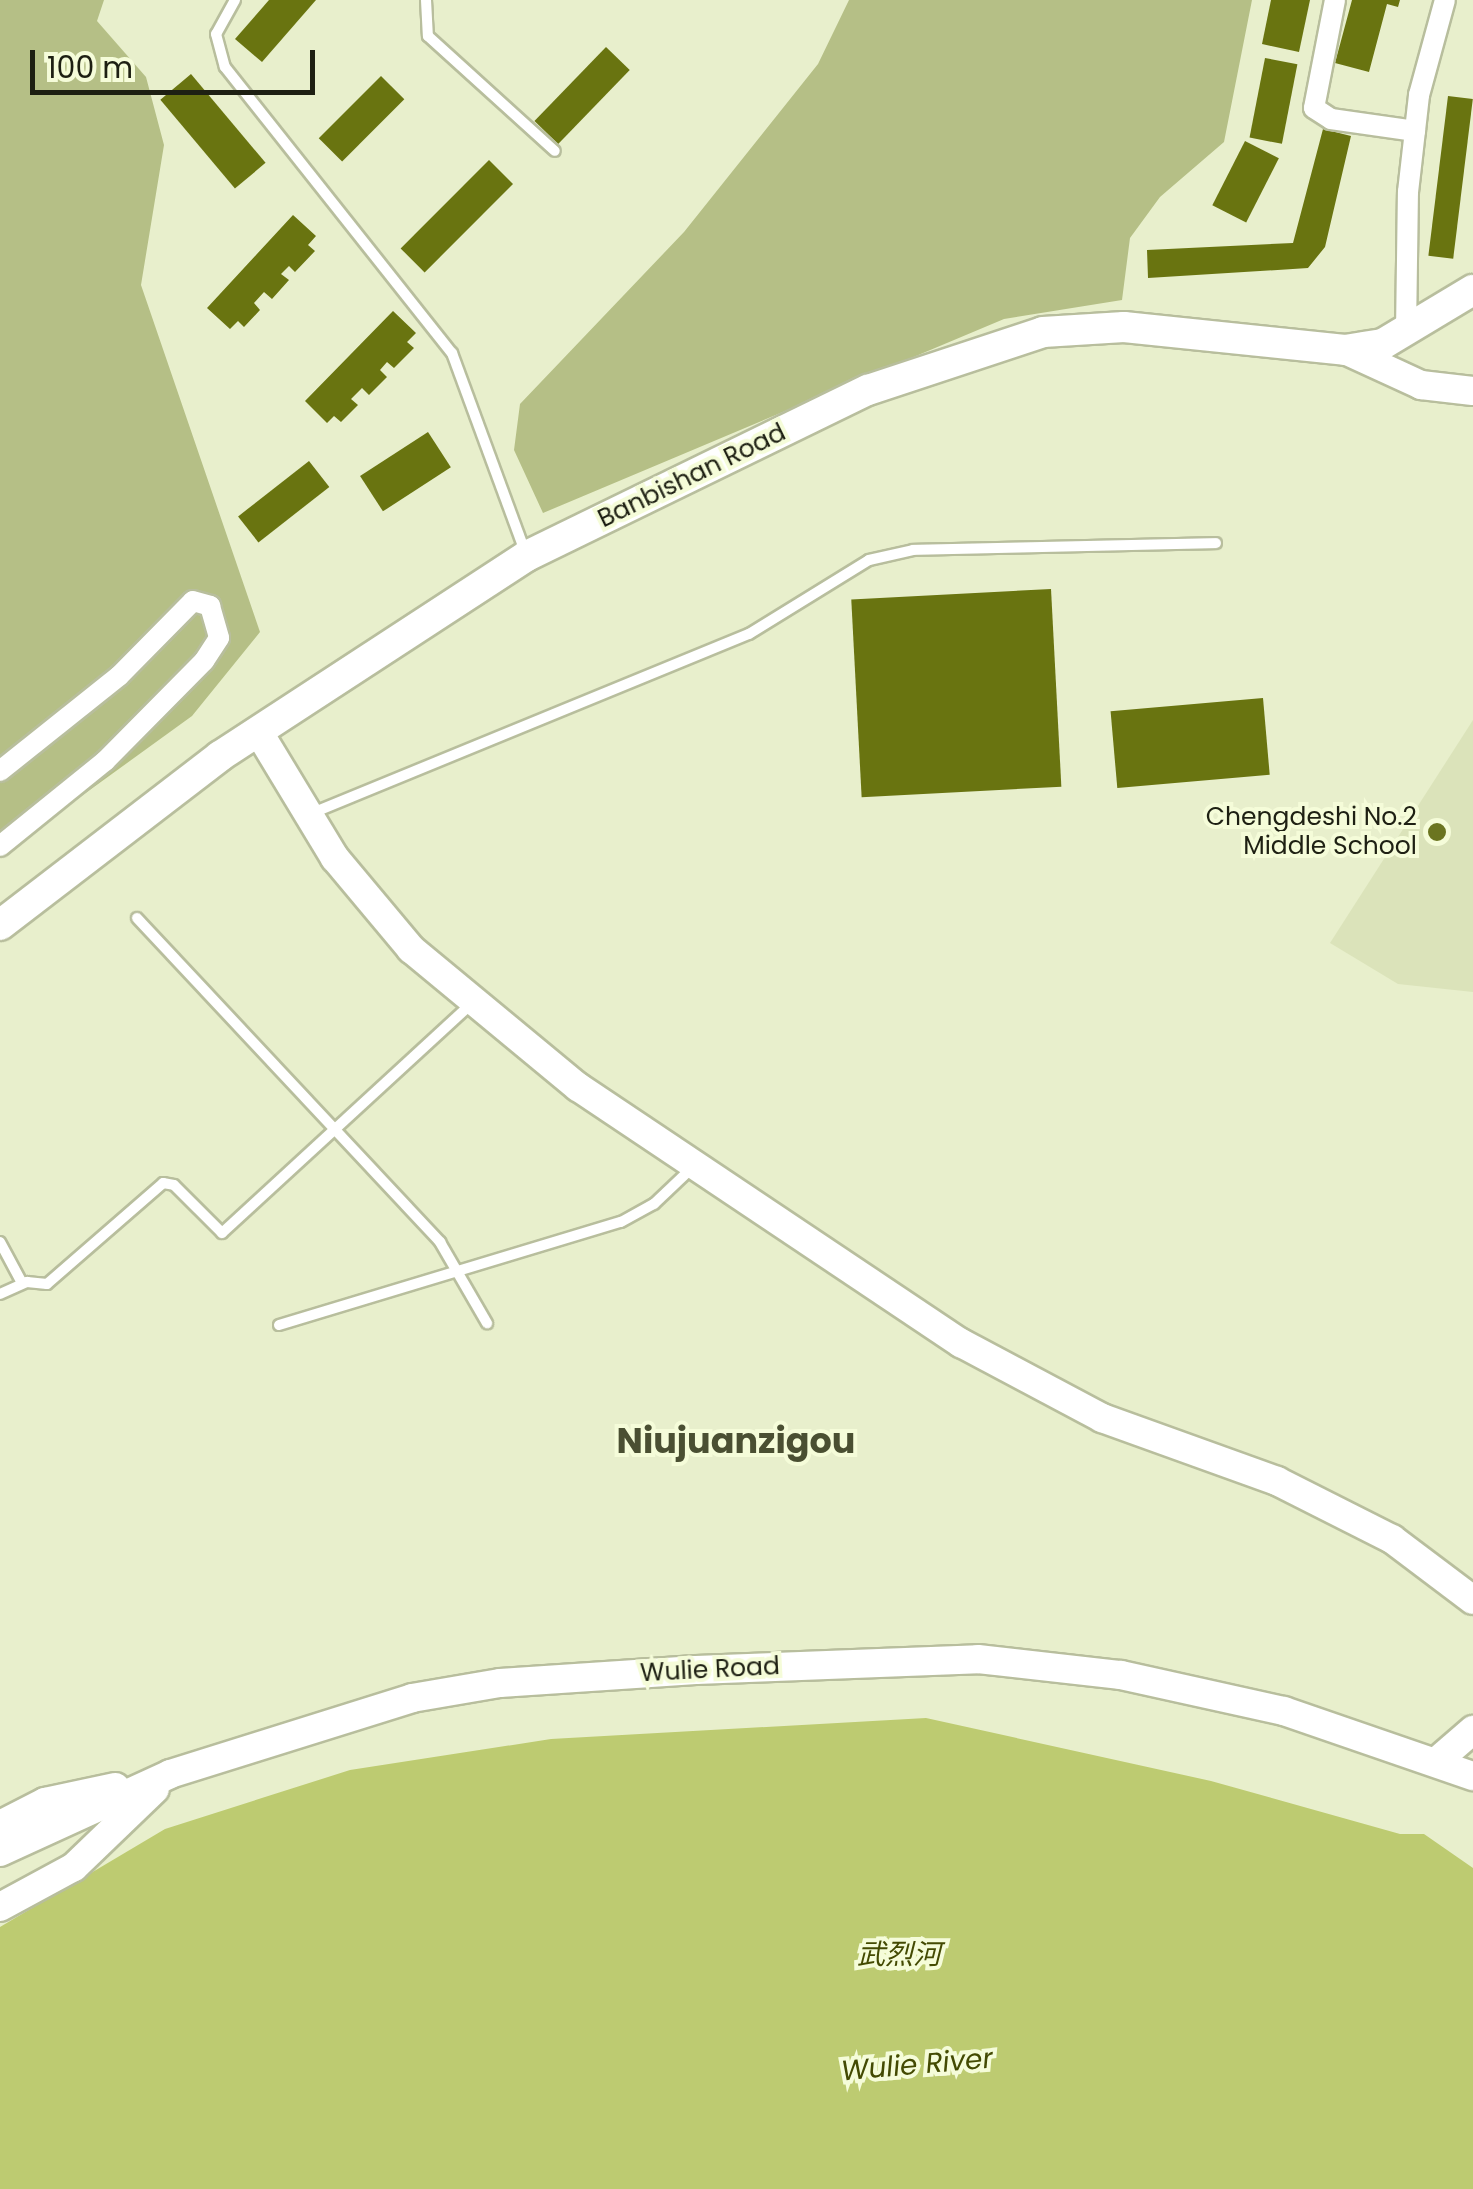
<!DOCTYPE html>
<html>
<head>
<meta charset="utf-8">
<style>
	body { margin:0 }
	#map { position:relative; width:1473px; height:2189px; overflow:hidden; background:#e8efcc; font-family:Poppins,"Noto Sans SC",sans-serif }
	div>[style] { position:absolute }
	[style*='--x'] { left:calc(var(--x)*1px); top:calc(var(--y)*1px); width:calc(var(--w)*1px); rotate:calc(var(--a)*1deg) }
	.built>* { inset:0; background:#dbe3ba }
	.green>* { inset:0; background:#b5bf86 }
	.water>* { inset:0; background:#bdcb71 }
	.building>* { inset:0; background:#697410; transform-origin:0 0 }
	.roads { filter:drop-shadow(2px 0 #b8be9d) drop-shadow(-2px 0 #b8be9d) drop-shadow(0 2px #b8be9d) drop-shadow(0 -2px #b8be9d) }
	.lane>* { height:10px; margin:-5px; padding:0 5px; transform-origin:5px; border-radius:5px; background:#fff }
	.street>* { height:20px; margin:-10px; padding:0 10px; transform-origin:10px; border-radius:10px; background:#fff }
	.secondary>* { height:28px; margin:-14px; padding:0 14px; transform-origin:14px; border-radius:14px; background:#fff }
	.primary>* { height:30px; margin:-15px; padding:0 15px; transform-origin:15px; border-radius:15px; background:#fff }
	.dots>* { width:28px; height:28px; translate:-50% -50%; box-sizing:border-box; border:5px solid #f5fcd9; border-radius:50% }
	span { translate:-50% -50%; white-space:nowrap; text-align:center; line-height:1.15; -webkit-text-stroke:8px #f5fcd9; paint-order:stroke }
	.street-label { font-size:25px; color:#1e2013 }
	.poi-label { font-size:25px; color:#1e2013 }
	.right { translate:-100% -50%; text-align:right }
	.water-label { font-size:28px; color:#434a02; font-style:italic }
	.district-label { font-size:35px; color:#4a4f32; font-weight:700 }
	.scale { position:absolute; left:30px; top:50px; width:285px; height:45px; box-sizing:border-box; border:5px solid #1e2013; border-top:0; padding-left:12px; font-size:30px; line-height:35px; white-space:nowrap; color:#1e2013; -webkit-text-stroke:8px #f5fcd9; paint-order:stroke }
</style>
</head>
<body>
<div id="map">
	<div class="built">
		<div style="clip-path:polygon(1473px 720px,1473px 992px,1398px 984px,1330px 943px)"></div>
	</div>
	<div class="green">
		<div style="clip-path:polygon(0 0,104px 0,97px 21px,146px 77px,164px 145px,141px 285px,260px 632px,192px 716px,0 855px)"></div>
		<div style="clip-path:polygon(849px 0,1252px 0,1224px 142px,1160px 197px,1130px 238px,1122px 300px,1004px 319px,543px 513px,514px 450px,520px 404px,684px 232px,818px 64px)"></div>
	</div>
	<div class="water">
		<div style="clip-path:polygon(926px 1718px,1211px 1781px,1400px 1834px,1424px 1834px,1473px 1868px,1473px 2189px,0 2189px,0 1927px,165px 1829px,350px 1770px,551px 1739px)"></div>
	</div>
	<div class="building">
		<div style="clip-path:polygon(269px 0,316px 0,262px 62px,235px 39px)"></div>
		<div style="clip-path:polygon(1271px 0,1310px 0,1299px 52px,1262px 44px)"></div>
		<div style="clip-path:polygon(1352px 0,1400px 0,1398px 7px,1387px 4px,1369px 72px,1335px 63px)"></div>
		<div style="left:606px;top:47px;width:33px;height:103px;rotate:44deg"></div>
		<div style="left:1265px;top:58px;width:33px;height:81px;rotate:11deg"></div>
		<div style="left:191px;top:74px;width:116px;height:40px;rotate:50deg"></div>
		<div style="left:381px;top:76px;width:33px;height:88px;rotate:45deg"></div>
		<div style="left:1448px;top:96px;width:25px;height:161px;rotate:7deg"></div>
		<div style="clip-path:polygon(1323px 129px,1351px 136px,1325px 247px,1308px 268px,1148px 278px,1147px 250px,1293px 243px)"></div>
		<div style="left:1245px;top:141px;width:38px;height:72px;rotate:27deg"></div>
		<div style="left:489px;top:160px;width:34px;height:125px;rotate:45deg"></div>
		<div style="clip-path:polygon(293px 215px,316px 236px,308px 245px,315px 251px,295px 272px,289px 266px,281px 274px,289px 280px,272px 299px,264px 292px,254px 303px,260px 310px,244px 327px,238px 321px,230px 329px,207px 308px)"></div>
		<div style="clip-path:polygon(393px 311px,416px 333px,407px 342px,414px 348px,394px 368px,387px 362px,380px 370px,387px 377px,369px 395px,362px 388px,351px 399px,358px 405px,341px 422px,334px 416px,327px 423px,305px 401px)"></div>
		<div style="left:428px;top:432px;width:42px;height:81px;rotate:57deg"></div>
		<div style="left:309px;top:461px;width:33px;height:90px;rotate:52deg"></div>
		<div style="left:1051px;top:589px;width:198px;height:200px;rotate:87deg"></div>
		<div style="left:1263px;top:698px;width:77px;height:153px;rotate:85deg"></div>
	</div>
	<div class="roads">
		<div class="lane">
			<div style="--x:235;--y:0;--w:39;--a:119"></div>
			<div style="--x:216;--y:34;--w:34;--a:75"></div>
			<div style="--x:225;--y:67;--w:365;--a:51.6"></div>
			<div style="--x:452;--y:353;--w:211;--a:69.8"></div>
			<div style="--x:426;--y:0;--w:36;--a:87"></div>
			<div style="--x:428;--y:36;--w:171;--a:42.2"></div>
			<div style="--x:310;--y:814;--w:474;--a:-22.3"></div>
			<div style="--x:749;--y:634;--w:141;--a:-31.7"></div>
			<div style="--x:869;--y:560;--w:45;--a:-12.8"></div>
			<div style="--x:913;--y:550;--w:303;--a:-1.3"></div>
			<div style="--x:137;--y:918;--w:444;--a:46.9"></div>
			<div style="--x:440;--y:1242;--w:94;--a:59.9"></div>
			<div style="--x:0;--y:1242;--w:47;--a:61.8"></div>
			<div style="--x:0;--y:1294;--w:30;--a:-24"></div>
			<div style="--x:27;--y:1282;--w:20;--a:6"></div>
			<div style="--x:47;--y:1284;--w:154;--a:-41"></div>
			<div style="--x:163;--y:1183;--w:11;--a:10"></div>
			<div style="--x:174;--y:1185;--w:68;--a:45"></div>
			<div style="--x:222;--y:1233;--w:340;--a:-42.6"></div>
			<div style="--x:279;--y:1325;--w:357;--a:-16.8"></div>
			<div style="--x:621;--y:1222;--w:38;--a:-29"></div>
			<div style="--x:654;--y:1204;--w:55;--a:-43.5"></div>
		</div>
		<div class="street">
			<div style="--x:1335;--y:0;--w:110;--a:101"></div>
			<div style="--x:1314;--y:108;--w:20;--a:33"></div>
			<div style="--x:1331;--y:119;--w:85;--a:8.1"></div>
			<div style="--x:1406;--y:332;--w:140;--a:-89.2"></div>
			<div style="--x:1408;--y:192;--w:98;--a:-83.5"></div>
			<div style="--x:1419;--y:95;--w:98;--a:-74.7"></div>
			<div style="--x:0;--y:771;--w:152;--a:-38.6"></div>
			<div style="--x:119;--y:676;--w:105;--a:-45.4"></div>
			<div style="--x:193;--y:601;--w:18;--a:16"></div>
			<div style="--x:210;--y:606;--w:33;--a:74"></div>
			<div style="--x:219;--y:638;--w:27;--a:123"></div>
			<div style="--x:204;--y:661;--w:141;--a:134.7"></div>
			<div style="--x:105;--y:761;--w:135;--a:141"></div>
		</div>
		<div class="secondary">
			<div style="--x:1345;--y:350;--w:84;--a:24.7"></div>
			<div style="--x:1421;--y:385;--w:52;--a:6.6"></div>
			<div style="--x:258;--y:731;--w:149;--a:58.8"></div>
			<div style="--x:335;--y:858;--w:119;--a:50.1"></div>
			<div style="--x:411;--y:949;--w:217;--a:39.6"></div>
			<div style="--x:578;--y:1087;--w:461;--a:33.8"></div>
			<div style="--x:961;--y:1343;--w:160;--a:28"></div>
			<div style="--x:1102;--y:1418;--w:186;--a:19.8"></div>
			<div style="--x:1277;--y:1481;--w:129;--a:26.8"></div>
			<div style="--x:1392;--y:1539;--w:101;--a:37"></div>
			<div style="--x:1436;--y:1762;--w:49;--a:-40.9"></div>
			<div style="--x:0;--y:1825;--w:51;--a:-27.1"></div>
			<div style="--x:45;--y:1802;--w:72;--a:-12.1"></div>
			<div style="--x:0;--y:1852;--w:187;--a:-24.6"></div>
			<div style="--x:170;--y:1774;--w:254;--a:-17.4"></div>
			<div style="--x:412;--y:1698;--w:89;--a:-9.7"></div>
			<div style="--x:500;--y:1683;--w:196;--a:-3.8"></div>
			<div style="--x:696;--y:1670;--w:282;--a:-2.2"></div>
			<div style="--x:978;--y:1659;--w:144;--a:6.4"></div>
			<div style="--x:1121;--y:1675;--w:167;--a:12.5"></div>
			<div style="--x:1284;--y:1711;--w:200;--a:19"></div>
			<div style="--x:0;--y:1907;--w:84;--a:-28.4"></div>
			<div style="--x:74;--y:1867;--w:112;--a:-43.9"></div>
		</div>
		<div class="primary">
			<div style="--x:0;--y:925;--w:277;--a:-37.5"></div>
			<div style="--x:220;--y:756;--w:366;--a:-33.1"></div>
			<div style="--x:527;--y:556;--w:379;--a:-26"></div>
			<div style="--x:868;--y:390;--w:184;--a:-18.3"></div>
			<div style="--x:1043;--y:332;--w:81;--a:-3.5"></div>
			<div style="--x:1124;--y:327;--w:222;--a:5.9"></div>
			<div style="--x:1345;--y:350;--w:38;--a:-9"></div>
			<div style="--x:1383;--y:344;--w:105;--a:-31"></div>
		</div>
	</div>
	<div class="dots">
		<div style="left:1437px;top:832px;background:#6b7520"></div>
	</div>
	<div class="street-label">
		<span style="left:692px;top:476px;rotate:-26deg">Banbishan Road</span>
		<span style="left:710px;top:1670px;rotate:-3deg">Wulie Road</span>
	</div>
	<div class="poi-label">
		<span class="right" style="left:1417px;top:832px">Chengdeshi No.2<br>Middle School</span>
	</div>
	<div class="water-label">
		<span style="left:899px;top:1955px">武烈河</span>
		<span style="left:917px;top:2065px;rotate:-5deg">Wulie River</span>
	</div>
	<div class="district-label">
		<span style="left:736px;top:1441px">Niujuanzigou</span>
	</div>
	<div class="scale">100 m</div>
</div>
</body>
</html>
